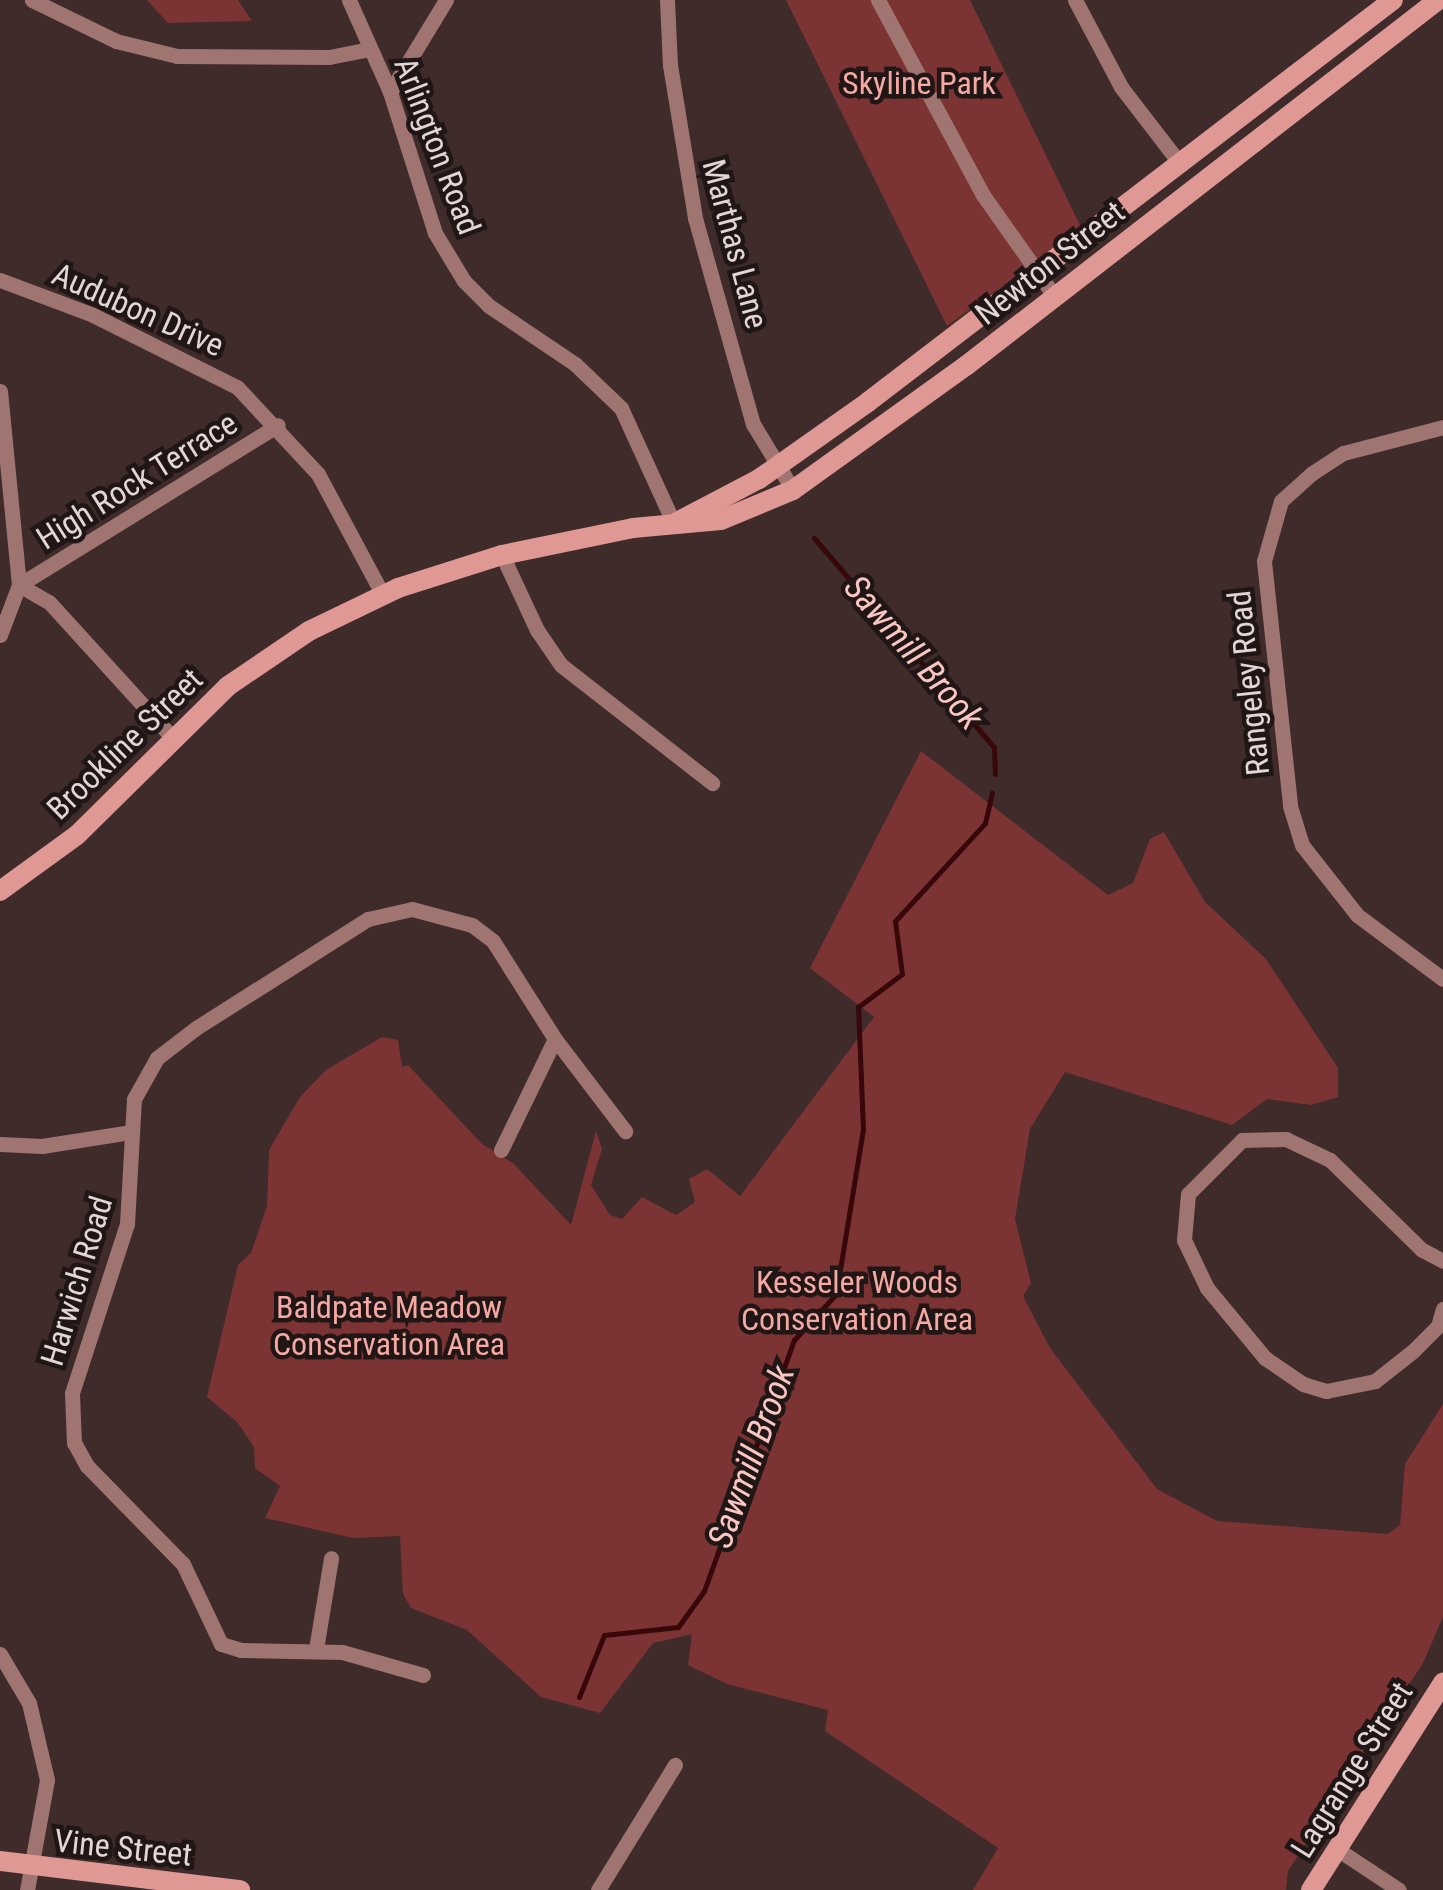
<!DOCTYPE html>
<html>
<head>
<meta charset="utf-8">
<style>
	body { margin:0 }
	#map { position:relative; width:1443px; height:1890px; overflow:hidden; background:#3e2b2a; font-family:"Roboto Condensed",sans-serif }
	div>[style] { position:absolute }
	[style*='--x'] { left:calc(var(--x)*1px); top:calc(var(--y)*1px); width:calc(var(--w)*1px); rotate:calc(var(--a)*1deg) }
	.green>* { inset:0; background:#7b3433 }
	.stream>* { height:5px; margin:-2.5px; padding:0 2.5px; transform-origin:2.5px; border-radius:2.5px; background:#370709 }
	.street>* { height:15px; margin:-7.5px; padding:0 7.5px; transform-origin:7.5px; border-radius:7.5px; background:#a07470 }
	.secondary>* { height:20px; margin:-10px; padding:0 10px; transform-origin:10px; border-radius:10px; background:#df9894 }
	span { translate:-50% -50%; white-space:nowrap; text-align:center; line-height:1.15; -webkit-text-stroke:9px #1f1615; paint-order:stroke }
	.park-label { font-size:32px; color:#f6a8a3 }
	.street-label { font-size:32px; color:#e3d6d5 }
	.water-label { font-size:35px; color:#fbc6c1; font-style:italic }
</style>
</head>
<body>
<div id="map">
	<div class="green">
		<div style="clip-path:polygon(147px 0,238px 0,252px 21px,168px 23px)"></div>
		<div style="clip-path:polygon(786px 0,970px 0,1080px 225px,1074px 234px,947px 326px)"></div>
		<div style="clip-path:polygon(921px 751px,1108px 895px,1133px 883px,1150px 839px,1164px 832px,1205px 902px,1266px 959px,1338px 1068px,1338px 1097px,1311px 1105px,1267px 1099px,1232px 1125px,1065px 1072px,1030px 1129px,1015px 1219px,1031px 1283px,1023px 1296px,1050px 1348px,1157px 1489px,1217px 1521px,1388px 1534px,1400px 1525px,1405px 1464px,1443px 1404px,1443px 1617px,1423px 1663px,1288px 1871px,1286px 1890px,973px 1890px,998px 1848px,825px 1731px,828px 1710px,727px 1684px,688px 1665px,692px 1634px,653px 1643px,600px 1713px,541px 1697px,467px 1630px,411px 1608px,403px 1594px,400px 1536px,353px 1538px,265px 1518px,280px 1486px,255px 1468px,254px 1447px,237px 1422px,207px 1397px,238px 1265px,251px 1253px,267px 1206px,269px 1150px,300px 1097px,326px 1070px,382px 1037px,398px 1040px,402px 1067px,408px 1065px,482px 1144px,513px 1163px,571px 1225px,596px 1131px,602px 1149px,591px 1185px,610px 1215px,622px 1219px,642px 1197px,676px 1215px,695px 1202px,689px 1179px,707px 1169px,740px 1196px,874px 1017px,810px 968px)"></div>
	</div>
	<div class="stream">
		<div style="--x:814;--y:538;--w:276;--a:49.3"></div>
		<div style="--x:994;--y:747;--w:27;--a:88"></div>
		<div style="--x:579;--y:1697;--w:67;--a:-68"></div>
		<div style="--x:604;--y:1635;--w:74;--a:-6.2"></div>
		<div style="--x:678;--y:1627;--w:44;--a:-54.2"></div>
		<div style="--x:704;--y:1591;--w:267;--a:-70.3"></div>
		<div style="--x:794;--y:1340;--w:62;--a:-47.6"></div>
		<div style="--x:836;--y:1294;--w:166;--a:-80.7"></div>
		<div style="--x:863;--y:1130;--w:123;--a:-92.3"></div>
		<div style="--x:858;--y:1007;--w:55;--a:-36.9"></div>
		<div style="--x:902;--y:974;--w:53;--a:-97.5"></div>
		<div style="--x:895;--y:921;--w:133;--a:-47.4"></div>
		<div style="--x:985;--y:823;--w:31;--a:-77"></div>
	</div>
	<div class="street">
		<div style="--x:32;--y:0;--w:93;--a:26"></div>
		<div style="--x:116;--y:41;--w:63;--a:13.8"></div>
		<div style="--x:177;--y:56;--w:152;--a:0.4"></div>
		<div style="--x:329;--y:57;--w:42;--a:-11"></div>
		<div style="--x:349;--y:0;--w:101;--a:66"></div>
		<div style="--x:390;--y:92;--w:148;--a:72.3"></div>
		<div style="--x:435;--y:233;--w:56;--a:58.9"></div>
		<div style="--x:464;--y:281;--w:35;--a:45"></div>
		<div style="--x:489;--y:306;--w:104;--a:34"></div>
		<div style="--x:575;--y:364;--w:64;--a:43.7"></div>
		<div style="--x:621;--y:408;--w:128;--a:65.4"></div>
		<div style="--x:667;--y:0;--w:65;--a:87.4"></div>
		<div style="--x:670;--y:65;--w:155;--a:80.7"></div>
		<div style="--x:695;--y:218;--w:214;--a:74.3"></div>
		<div style="--x:753;--y:424;--w:77;--a:58.8"></div>
		<div style="--x:878;--y:0;--w:221;--a:61.7"></div>
		<div style="--x:983;--y:195;--w:125;--a:54.8"></div>
		<div style="--x:1075;--y:0;--w:98;--a:62.1"></div>
		<div style="--x:1121;--y:87;--w:98;--a:52.4"></div>
		<div style="--x:390;--y:92;--w:108;--a:-58.7"></div>
		<div style="--x:0;--y:280;--w:99;--a:20.6"></div>
		<div style="--x:93;--y:315;--w:161;--a:26.6"></div>
		<div style="--x:237;--y:387;--w:119;--a:47"></div>
		<div style="--x:318;--y:474;--w:137;--a:61.8"></div>
		<div style="--x:0;--y:391;--w:195;--a:84.4"></div>
		<div style="--x:19;--y:585;--w:34;--a:30"></div>
		<div style="--x:49;--y:602;--w:181;--a:47.7"></div>
		<div style="--x:1443;--y:427;--w:103;--a:165.4"></div>
		<div style="--x:1343;--y:453;--w:38;--a:147"></div>
		<div style="--x:1311;--y:474;--w:40;--a:138"></div>
		<div style="--x:1281;--y:501;--w:62;--a:105.8"></div>
		<div style="--x:1264;--y:561;--w:246;--a:83.9"></div>
		<div style="--x:1290;--y:806;--w:41;--a:72.9"></div>
		<div style="--x:1302;--y:845;--w:89;--a:51.8"></div>
		<div style="--x:1357;--y:915;--w:107;--a:36.7"></div>
		<div style="--x:502;--y:555;--w:83;--a:65"></div>
		<div style="--x:537;--y:630;--w:42;--a:55.6"></div>
		<div style="--x:561;--y:665;--w:192;--a:38"></div>
		<div style="--x:0;--y:635;--w:53;--a:-69.2"></div>
		<div style="--x:19;--y:585;--w:304;--a:-31.7"></div>
		<div style="--x:0;--y:1144;--w:42;--a:2.7"></div>
		<div style="--x:42;--y:1146;--w:89;--a:-9"></div>
		<div style="--x:501;--y:1150;--w:123;--a:-64.1"></div>
		<div style="--x:1443;--y:1261;--w:24;--a:-152"></div>
		<div style="--x:1422;--y:1250;--w:129;--a:-135.6"></div>
		<div style="--x:1330;--y:1160;--w:49;--a:-154.5"></div>
		<div style="--x:1286;--y:1139;--w:44;--a:178.7"></div>
		<div style="--x:1242;--y:1140;--w:76;--a:135"></div>
		<div style="--x:1188;--y:1194;--w:46;--a:95"></div>
		<div style="--x:1184;--y:1240;--w:53;--a:64.4"></div>
		<div style="--x:1207;--y:1288;--w:91;--a:50.4"></div>
		<div style="--x:1265;--y:1358;--w:46;--a:34.4"></div>
		<div style="--x:1303;--y:1384;--w:24;--a:17"></div>
		<div style="--x:1326;--y:1391;--w:50;--a:-11.5"></div>
		<div style="--x:1375;--y:1381;--w:48;--a:-38.3"></div>
		<div style="--x:1413;--y:1351;--w:35;--a:-45"></div>
		<div style="--x:1438;--y:1326;--w:18;--a:-74"></div>
		<div style="--x:316;--y:1649;--w:92;--a:-80.6"></div>
		<div style="--x:0;--y:1654;--w:57;--a:59.4"></div>
		<div style="--x:29;--y:1703;--w:79;--a:76.8"></div>
		<div style="--x:47;--y:1780;--w:112;--a:100.3"></div>
		<div style="--x:423;--y:1675;--w:84;--a:-164.1"></div>
		<div style="--x:342;--y:1652;--w:101;--a:-178.9"></div>
		<div style="--x:241;--y:1650;--w:21;--a:-163"></div>
		<div style="--x:221;--y:1644;--w:89;--a:-115.4"></div>
		<div style="--x:183;--y:1564;--w:137;--a:-134.4"></div>
		<div style="--x:87;--y:1466;--w:26;--a:-119"></div>
		<div style="--x:74;--y:1443;--w:50;--a:-92.3"></div>
		<div style="--x:72;--y:1393;--w:178;--a:-72"></div>
		<div style="--x:127;--y:1224;--w:125;--a:-86.8"></div>
		<div style="--x:134;--y:1099;--w:47;--a:-60.7"></div>
		<div style="--x:157;--y:1058;--w:49;--a:-37.6"></div>
		<div style="--x:196;--y:1028;--w:204;--a:-32.4"></div>
		<div style="--x:368;--y:919;--w:45;--a:-12.8"></div>
		<div style="--x:412;--y:909;--w:62;--a:14.9"></div>
		<div style="--x:472;--y:925;--w:26;--a:37"></div>
		<div style="--x:493;--y:941;--w:116;--a:57.7"></div>
		<div style="--x:555;--y:1039;--w:116;--a:52.7"></div>
		<div style="--x:1337;--y:1849;--w:74;--a:33.5"></div>
		<div style="--x:598;--y:1890;--w:147;--a:-58.4"></div>
	</div>
	<div class="secondary">
		<div style="--x:677;--y:522;--w:93;--a:-27.7"></div>
		<div style="--x:759;--y:479;--w:133;--a:-35.2"></div>
		<div style="--x:868;--y:402;--w:661;--a:-37.44"></div>
		<div style="--x:0;--y:891;--w:95;--a:-36"></div>
		<div style="--x:77;--y:835;--w:212;--a:-44.6"></div>
		<div style="--x:228;--y:686;--w:98;--a:-34.2"></div>
		<div style="--x:309;--y:631;--w:99;--a:-25.8"></div>
		<div style="--x:398;--y:588;--w:109;--a:-17.6"></div>
		<div style="--x:502;--y:555;--w:134;--a:-11.6"></div>
		<div style="--x:633;--y:528;--w:88;--a:-5.2"></div>
		<div style="--x:721;--y:520;--w:78;--a:-22.6"></div>
		<div style="--x:793;--y:490;--w:214;--a:-35.7"></div>
		<div style="--x:967;--y:365;--w:596;--a:-37.77"></div>
		<div style="--x:0;--y:1861;--w:242;--a:6.9"></div>
		<div style="--x:1311;--y:1890;--w:246;--a:-57.5"></div>
	</div>
	<div class="park-label">
		<span style="left:919px;top:83px">Skyline Park</span>
		<span style="left:857px;top:1301px">Kesseler Woods<br>Conservation Area</span>
		<span style="left:389px;top:1326px">Baldpate Meadow<br>Conservation Area</span>
	</div>
	<div class="street-label">
		<span style="left:437px;top:146px;rotate:69deg">Arlington Road</span>
		<span style="left:735px;top:244px;rotate:75deg">Marthas Lane</span>
		<span style="left:1050px;top:263px;rotate:-38deg">Newton Street</span>
		<span style="left:138px;top:310px;rotate:24deg">Audubon Drive</span>
		<span style="left:137px;top:481px;rotate:-32deg">High Rock Terrace</span>
		<span style="left:1249px;top:683px;rotate:-96deg">Rangeley Road</span>
		<span style="left:125px;top:744px;rotate:-44deg">Brookline Street</span>
		<span style="left:77px;top:1281px;rotate:-73deg">Harwich Road</span>
		<span style="left:1352px;top:1770px;rotate:-58deg">Lagrange Street</span>
		<span style="left:123px;top:1848px;rotate:6deg">Vine Street</span>
	</div>
	<div class="water-label">
		<span style="left:913px;top:653px;rotate:49deg">Sawmill Brook</span>
		<span style="left:752px;top:1457px;rotate:-70deg">Sawmill Brook</span>
	</div>
</div>
</body>
</html>
